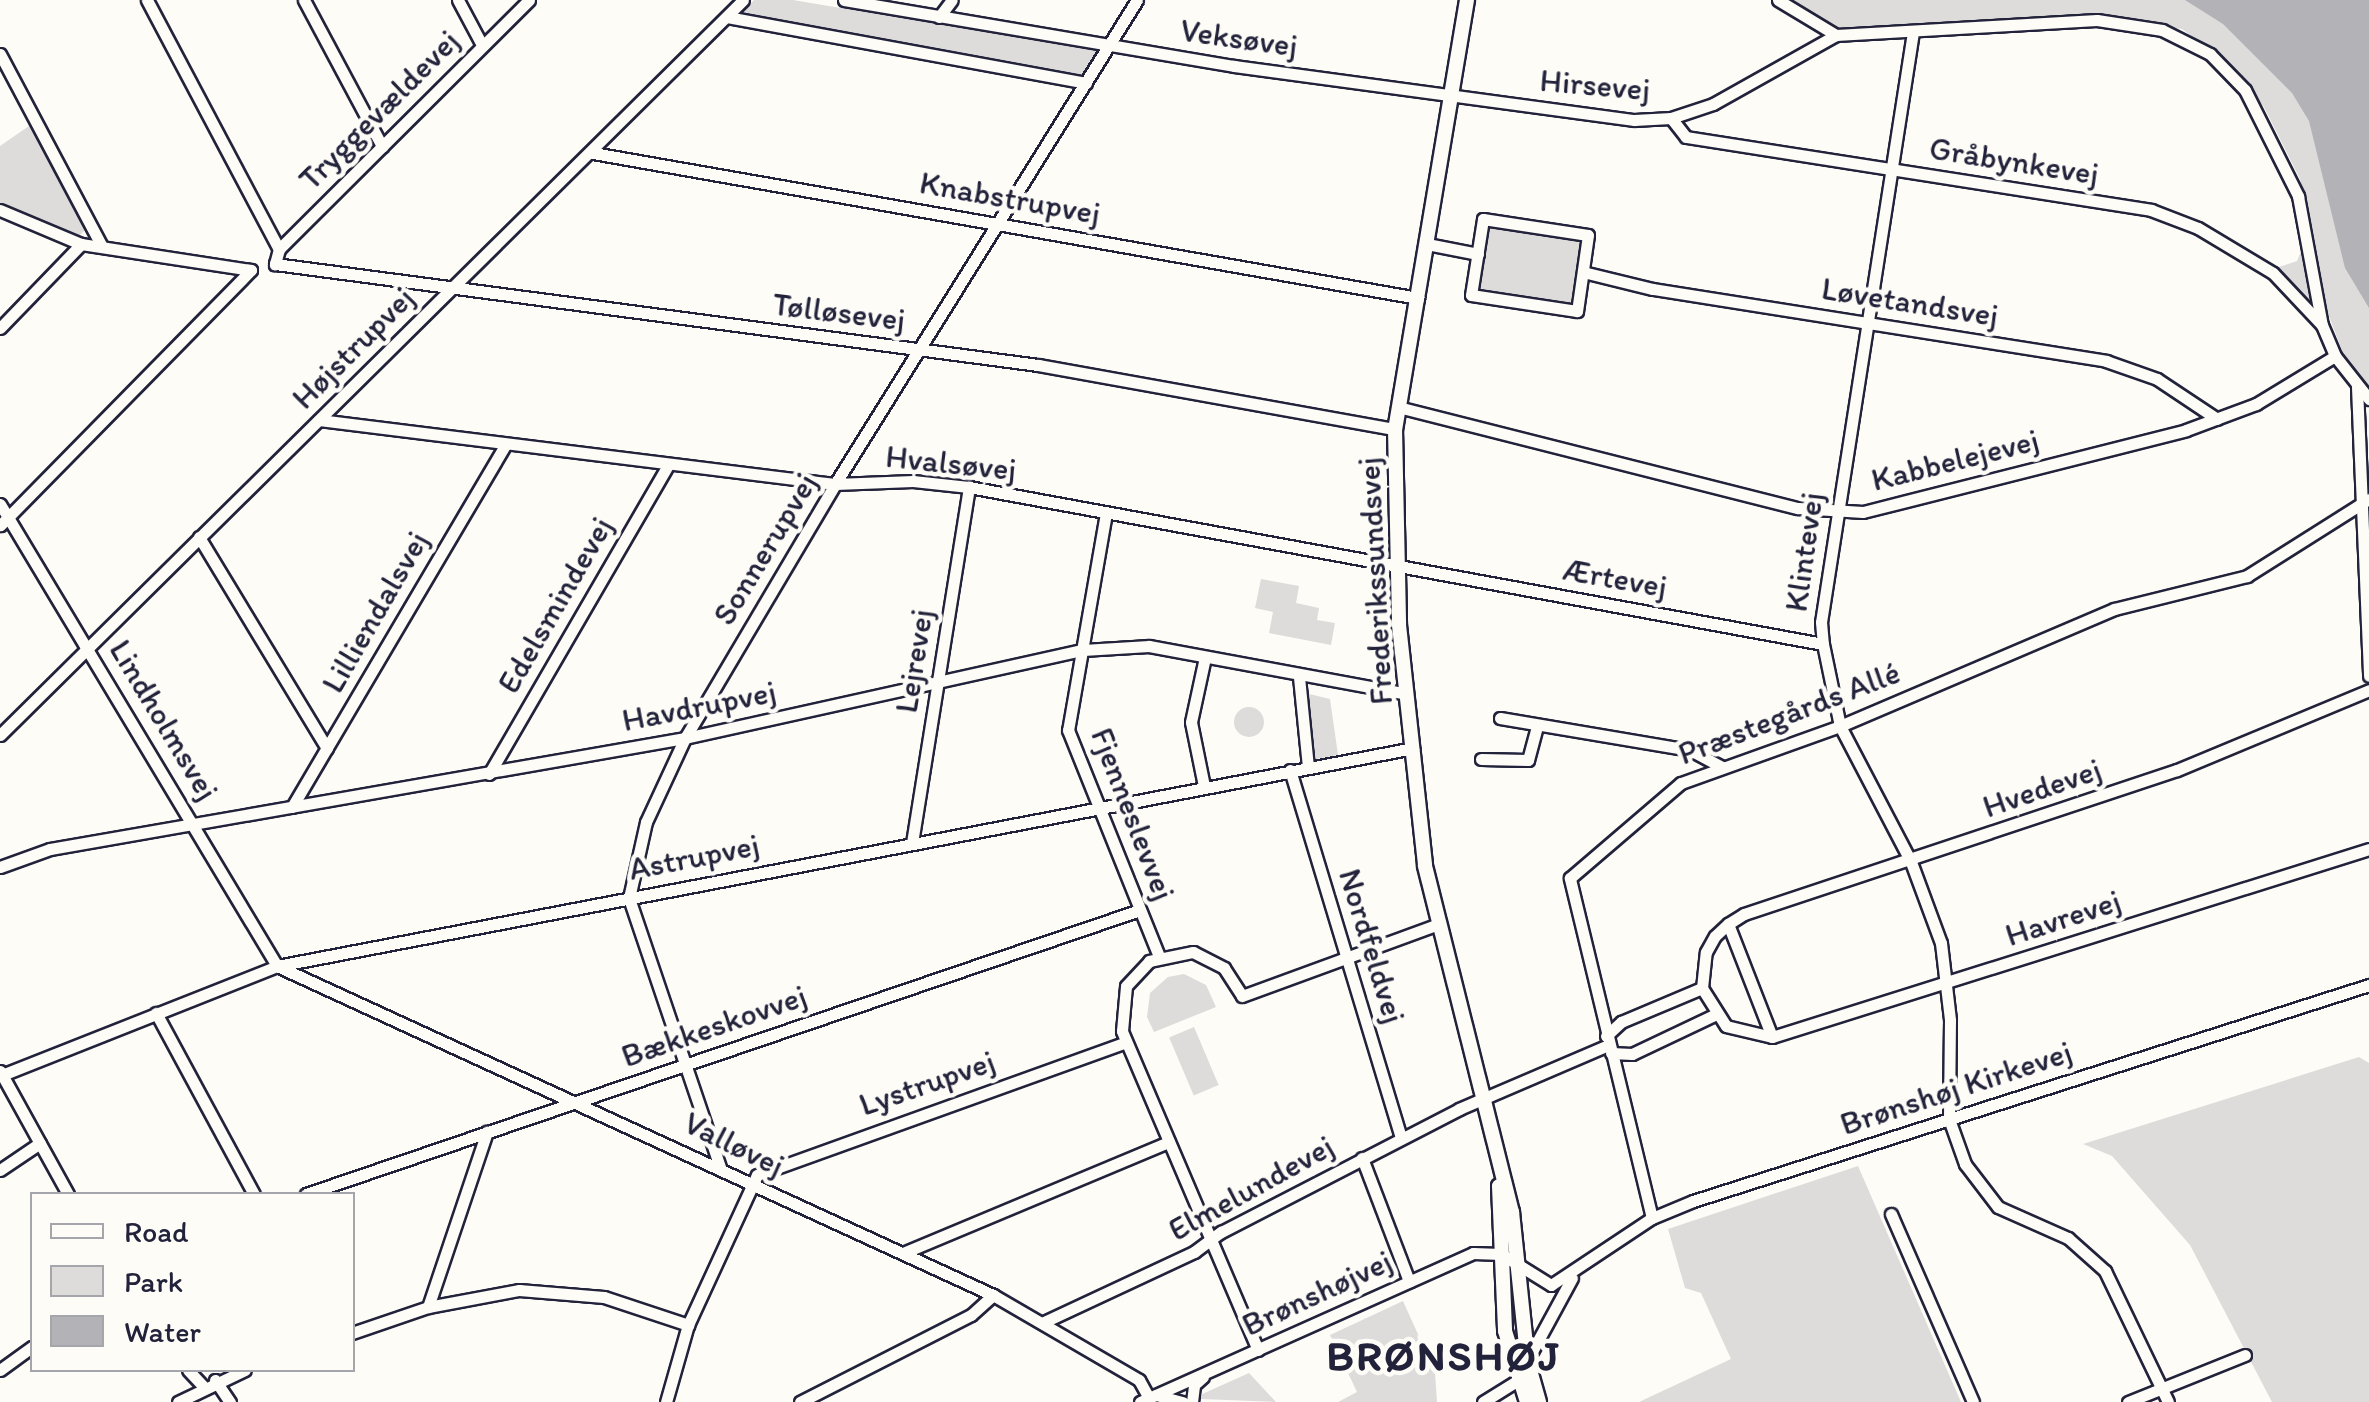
<!DOCTYPE html>
<html>
<head>
<meta charset="utf-8">
<style>
	body { margin:0 }
	#map { position:relative; width:2369px; height:1402px; overflow:hidden; background:#fdfcf7; font-family:Itim,sans-serif }
	div>[style] { position:absolute }
	[style*='--x'] { left:calc(var(--x)*1px); top:calc(var(--y)*1px); width:calc(var(--w)*1px); rotate:calc(var(--a)*1deg) }
	.green>* { inset:0; background:#dddcdb; transform-origin:0 0 }
	.round { border-radius:50% }
	.water>* { inset:0; background:#b2b2b7 }
	.roads { filter:drop-shadow(2px 0 #22223b) drop-shadow(-2px 0 #22223b) drop-shadow(0 2px #22223b) drop-shadow(0 -2px #22223b) }
	.minor>* { height:11px; margin:-5.5px; padding:0 5.5px; transform-origin:5.5px; border-radius:5.5px; background:#fdfcf7 }
	.major>* { height:14px; margin:-7px; padding:0 7px; transform-origin:7px; border-radius:7px; background:#fdfcf7 }
	span { translate:-50% -50%; white-space:nowrap; text-align:center; line-height:1.15; -webkit-text-stroke:9px #fdfcf7; paint-order:stroke }
	.street-label { font-size:32px; color:#22223b }
	.district-label { font-size:42px; color:#22223b; font-weight:700; letter-spacing:2.5px }
	.legend { position:absolute; left:30px; top:1192px; width:325px; height:180px; box-sizing:border-box; background:#fdfcf7; border:2px solid #a5a5ac; margin:0; padding:12px 18px; list-style:none; font-size:30px; color:#22223b }
	.legend li { display:flex; align-items:center; gap:20px; height:50px }
	.legend b { width:50px; border:2px solid #a5a5ac }
</style>
</head>
<body>
<div id="map">
	<div class="green">
		<div style="clip-path:polygon(754px 0,793px 0,1097px 51px,1083px 75px,744px 19px,740px 15px)"></div>
		<div style="clip-path:polygon(1788px 0,2369px 0,2369px 388px,2348px 366px,2327px 311px,2300px 179px,2264px 107px,2232px 66px,2182px 29px,2076px 14px,1844px 31px)"></div>
		<div style="clip-path:polygon(29px 126px,86px 229px,79px 236px,0 203px,0 146px)"></div>
		<div style="left:1490px;top:222px;width:96px;height:72px;rotate:10deg"></div>
		<div style="clip-path:polygon(2304px 244px,2315px 304px,2312px 307px,2276px 268px,2297px 261px)"></div>
		<div style="clip-path:polygon(1261px 579px,1299px 586px,1296px 603px,1319px 608px,1317px 620px,1335px 623px,1331px 645px,1269px 633px,1273px 612px,1255px 608px)"></div>
		<div style="clip-path:polygon(1305px 693px,1330px 699px,1338px 755px,1311px 760px)"></div>
		<div class="round" style="left:1234px;top:707px;width:30px;height:30px"></div>
		<div style="clip-path:polygon(1184px 974px,1206px 985px,1216px 1007px,1154px 1032px,1147px 1017px,1150px 993px,1168px 977px)"></div>
		<div style="left:1194px;top:1027px;width:63px;height:27px;rotate:67deg"></div>
		<div style="clip-path:polygon(2359px 1057px,2369px 1063px,2369px 1402px,2272px 1402px,2190px 1245px,2112px 1156px,2083px 1144px)"></div>
		<div style="clip-path:polygon(1858px 1166px,1961px 1402px,1639px 1402px,1731px 1359px,1701px 1293px,1685px 1288px,1668px 1229px)"></div>
		<div style="clip-path:polygon(1403px 1301px,1435px 1372px,1437px 1402px,1338px 1402px,1357px 1392px,1330px 1335px)"></div>
		<div style="clip-path:polygon(1249px 1373px,1276px 1402px,1201px 1399px,1200px 1395px)"></div>
	</div>
	<div class="water">
		<div style="clip-path:polygon(2185px 0,2369px 0,2369px 308px,2345px 268px,2309px 121px,2292px 93px,2223px 24px)"></div>
	</div>
	<div class="roads">
		<div class="minor">
			<div style="--x:147;--y:0;--w:282;--a:62.1"></div>
			<div style="--x:304;--y:0;--w:166;--a:61.9"></div>
			<div style="--x:458;--y:0;--w:51;--a:61.9"></div>
			<div style="--x:529;--y:0;--w:353;--a:135.1"></div>
			<div style="--x:279;--y:249;--w:16;--a:105"></div>
			<div style="--x:275;--y:264;--w:770;--a:7.54"></div>
			<div style="--x:1038;--y:365;--w:363;--a:10.2"></div>
			<div style="--x:844;--y:0;--w:396;--a:9.6"></div>
			<div style="--x:1234;--y:66;--w:404;--a:7.7"></div>
			<div style="--x:1634;--y:120;--w:37;--a:-3"></div>
			<div style="--x:1671;--y:118;--w:44;--a:-18.4"></div>
			<div style="--x:1713;--y:104;--w:141;--a:-29.3"></div>
			<div style="--x:1778;--y:0;--w:68;--a:31.1"></div>
			<div style="--x:1836;--y:35;--w:261;--a:-3.3"></div>
			<div style="--x:2097;--y:20;--w:66;--a:8.7"></div>
			<div style="--x:2162;--y:30;--w:54;--a:26.6"></div>
			<div style="--x:2210;--y:54;--w:50;--a:45.8"></div>
			<div style="--x:2245;--y:90;--w:119;--a:63.4"></div>
			<div style="--x:2298;--y:196;--w:131;--a:79.5"></div>
			<div style="--x:2322;--y:325;--w:34;--a:67"></div>
			<div style="--x:2335;--y:356;--w:55;--a:51.7"></div>
			<div style="--x:727;--y:17;--w:365;--a:10.4"></div>
			<div style="--x:939;--y:17;--w:21;--a:-53"></div>
			<div style="--x:1913;--y:32;--w:597;--a:98.86"></div>
			<div style="--x:1821;--y:622;--w:22;--a:85"></div>
			<div style="--x:1823;--y:644;--w:84;--a:78.3"></div>
			<div style="--x:1840;--y:726;--w:153;--a:62.4"></div>
			<div style="--x:1911;--y:862;--w:86;--a:69.7"></div>
			<div style="--x:1941;--y:943;--w:78;--a:83.3"></div>
			<div style="--x:1950;--y:1020;--w:99;--a:90.6"></div>
			<div style="--x:1949;--y:1119;--w:48;--a:70.4"></div>
			<div style="--x:1965;--y:1164;--w:54;--a:52.5"></div>
			<div style="--x:1998;--y:1207;--w:77;--a:23.9"></div>
			<div style="--x:2068;--y:1238;--w:50;--a:41.7"></div>
			<div style="--x:2105;--y:1271;--w:145;--a:64.3"></div>
			<div style="--x:0;--y:54;--w:218;--a:62.1"></div>
			<div style="--x:1671;--y:118;--w:24;--a:52"></div>
			<div style="--x:1686;--y:137;--w:471;--a:8.9"></div>
			<div style="--x:2151;--y:210;--w:50;--a:21"></div>
			<div style="--x:2198;--y:228;--w:87;--a:31"></div>
			<div style="--x:2273;--y:273;--w:71;--a:46.7"></div>
			<div style="--x:593;--y:153;--w:838;--a:9.97"></div>
			<div style="--x:0;--y:210;--w:88;--a:22.8"></div>
			<div style="--x:81;--y:244;--w:172;--a:8.7"></div>
			<div style="--x:251;--y:270;--w:358;--a:134.5"></div>
			<div style="--x:1483;--y:219;--w:106;--a:8.7"></div>
			<div style="--x:1588;--y:235;--w:77;--a:98.2"></div>
			<div style="--x:1577;--y:311;--w:107;--a:-171.4"></div>
			<div style="--x:1471;--y:295;--w:77;--a:-81"></div>
			<div style="--x:1427;--y:244;--w:52;--a:11.1"></div>
			<div style="--x:1583;--y:272;--w:72;--a:13.7"></div>
			<div style="--x:1653;--y:289;--w:459;--a:9"></div>
			<div style="--x:2106;--y:361;--w:54;--a:19.4"></div>
			<div style="--x:2157;--y:379;--w:72;--a:33.7"></div>
			<div style="--x:0;--y:328;--w:117;--a:-46"></div>
			<div style="--x:2357;--y:387;--w:289;--a:87.6"></div>
			<div style="--x:1398;--y:407;--w:413;--a:14.2"></div>
			<div style="--x:1798;--y:508;--w:65;--a:3.5"></div>
			<div style="--x:1863;--y:512;--w:333;--a:-14.2"></div>
			<div style="--x:2186;--y:430;--w:75;--a:-20.4"></div>
			<div style="--x:2256;--y:404;--w:92;--a:-31.3"></div>
			<div style="--x:319;--y:420;--w:520;--a:7.07"></div>
			<div style="--x:835;--y:484;--w:78;--a:-2.2"></div>
			<div style="--x:913;--y:481;--w:56;--a:6.1"></div>
			<div style="--x:969;--y:487;--w:868;--a:10.42"></div>
			<div style="--x:0;--y:504;--w:539;--a:59.05"></div>
			<div style="--x:277;--y:966;--w:788;--a:24.68"></div>
			<div style="--x:993;--y:1295;--w:169;--a:30.2"></div>
			<div style="--x:1139;--y:1380;--w:21;--a:61"></div>
			<div style="--x:1106;--y:513;--w:220;--a:99.9"></div>
			<div style="--x:1068;--y:730;--w:244;--a:68.1"></div>
			<div style="--x:199;--y:537;--w:247;--a:58.8"></div>
			<div style="--x:1299;--y:677;--w:90;--a:84.3"></div>
			<div style="--x:1500;--y:718;--w:193;--a:9.6"></div>
			<div style="--x:1690;--y:750;--w:36;--a:28"></div>
			<div style="--x:0;--y:735;--w:1045;--a:-44.69"></div>
			<div style="--x:1481;--y:759;--w:47;--a:1.2"></div>
			<div style="--x:1528;--y:760;--w:34;--a:-75"></div>
			<div style="--x:1290;--y:770;--w:384;--a:73.2"></div>
			<div style="--x:489;--y:774;--w:358;--a:-59.9"></div>
			<div style="--x:1204;--y:786;--w:65;--a:-101.5"></div>
			<div style="--x:1191;--y:722;--w:66;--a:-77.8"></div>
			<div style="--x:292;--y:807;--w:421;--a:-59.5"></div>
			<div style="--x:912;--y:843;--w:361;--a:-80.9"></div>
			<div style="--x:0;--y:867;--w:53;--a:-19.8"></div>
			<div style="--x:50;--y:849;--w:645;--a:-9.92"></div>
			<div style="--x:685;--y:738;--w:408;--a:-12.5"></div>
			<div style="--x:1083;--y:650;--w:66;--a:-3.5"></div>
			<div style="--x:1149;--y:646;--w:262;--a:10.5"></div>
			<div style="--x:1728;--y:924;--w:121;--a:68.7"></div>
			<div style="--x:1772;--y:1037;--w:47;--a:-166.6"></div>
			<div style="--x:1726;--y:1026;--w:45;--a:-122.3"></div>
			<div style="--x:1702;--y:988;--w:36;--a:-84"></div>
			<div style="--x:1706;--y:952;--w:18;--a:-61"></div>
			<div style="--x:1715;--y:936;--w:18;--a:-43"></div>
			<div style="--x:1728;--y:924;--w:19;--a:-32"></div>
			<div style="--x:1744;--y:914;--w:456;--a:-18.4"></div>
			<div style="--x:2177;--y:770;--w:208;--a:-22.6"></div>
			<div style="--x:156;--y:1013;--w:206;--a:61.6"></div>
			<div style="--x:1606;--y:1036;--w:21;--a:-43"></div>
			<div style="--x:1621;--y:1022;--w:88;--a:-22.8"></div>
			<div style="--x:1772;--y:1037;--w:626;--a:-17.48"></div>
			<div style="--x:1611;--y:1053;--w:21;--a:3"></div>
			<div style="--x:1632;--y:1054;--w:91;--a:-25.4"></div>
			<div style="--x:0;--y:1071;--w:141;--a:61.1"></div>
			<div style="--x:2;--y:1075;--w:296;--a:-21.6"></div>
			<div style="--x:277;--y:966;--w:1157;--a:-10.86"></div>
			<div style="--x:1362;--y:1158;--w:132;--a:69.1"></div>
			<div style="--x:0;--y:1170;--w:48;--a:-34"></div>
			<div style="--x:721;--y:1170;--w:287;--a:-108.7"></div>
			<div style="--x:629;--y:898;--w:78;--a:-77.4"></div>
			<div style="--x:646;--y:822;--w:93;--a:-65.1"></div>
			<div style="--x:685;--y:738;--w:295;--a:-59.4"></div>
			<div style="--x:835;--y:484;--w:570;--a:-58.04"></div>
			<div style="--x:306;--y:1194;--w:881;--a:-18.81"></div>
			<div style="--x:1891;--y:1214;--w:205;--a:66.4"></div>
			<div style="--x:1652;--y:1218;--w:350;--a:-103.6"></div>
			<div style="--x:1570;--y:878;--w:146;--a:-40.6"></div>
			<div style="--x:1681;--y:783;--w:169;--a:-19.7"></div>
			<div style="--x:1840;--y:726;--w:298;--a:-23.1"></div>
			<div style="--x:2114;--y:609;--w:137;--a:-13.9"></div>
			<div style="--x:2247;--y:576;--w:144;--a:-32.3"></div>
			<div style="--x:903;--y:1253;--w:288;--a:-22.7"></div>
			<div style="--x:428;--y:1307;--w:185;--a:-71.4"></div>
			<div style="--x:1044;--y:1322;--w:166;--a:-25"></div>
			<div style="--x:1194;--y:1252;--w:34;--a:-37"></div>
			<div style="--x:1221;--y:1232;--w:268;--a:-27.3"></div>
			<div style="--x:1459;--y:1109;--w:162;--a:-23.2"></div>
			<div style="--x:352;--y:1333;--w:80;--a:-18.9"></div>
			<div style="--x:428;--y:1307;--w:93;--a:-10.6"></div>
			<div style="--x:519;--y:1290;--w:85;--a:4.7"></div>
			<div style="--x:604;--y:1297;--w:89;--a:18.4"></div>
			<div style="--x:1258;--y:1350;--w:347;--a:-113.1"></div>
			<div style="--x:1122;--y:1031;--w:45;--a:-84.9"></div>
			<div style="--x:1126;--y:986;--w:34;--a:-47"></div>
			<div style="--x:1149;--y:961;--w:45;--a:-11.6"></div>
			<div style="--x:1193;--y:952;--w:35;--a:27"></div>
			<div style="--x:1224;--y:968;--w:33;--a:57"></div>
			<div style="--x:1242;--y:996;--w:210;--a:-20.1"></div>
			<div style="--x:0;--y:1370;--w:39;--a:-36"></div>
			<div style="--x:188;--y:1370;--w:21;--a:47"></div>
			<div style="--x:215;--y:1380;--w:27;--a:56"></div>
			<div style="--x:1156;--y:1395;--w:28;--a:15"></div>
			<div style="--x:178;--y:1402;--w:74;--a:-25.5"></div>
			<div style="--x:666;--y:1402;--w:80;--a:-74.1"></div>
			<div style="--x:688;--y:1325;--w:165;--a:-65.3"></div>
			<div style="--x:757;--y:1175;--w:392;--a:-19.8"></div>
			<div style="--x:800;--y:1402;--w:192;--a:-27"></div>
			<div style="--x:971;--y:1315;--w:30;--a:-42"></div>
			<div style="--x:1140;--y:1402;--w:365;--a:-24.1"></div>
			<div style="--x:1473;--y:1253;--w:28;--a:2"></div>
			<div style="--x:1501;--y:1254;--w:59;--a:31.8"></div>
			<div style="--x:1551;--y:1285;--w:121;--a:-33.6"></div>
			<div style="--x:1652;--y:1218;--w:44;--a:-22.5"></div>
			<div style="--x:1693;--y:1201;--w:710;--a:-17.72"></div>
			<div style="--x:1192;--y:1402;--w:17;--a:-83"></div>
			<div style="--x:1194;--y:1385;--w:12;--a:-42"></div>
			<div style="--x:1483;--y:1402;--w:39;--a:-32"></div>
			<div style="--x:1516;--y:1381;--w:117;--a:-61.5"></div>
			<div style="--x:2128;--y:1402;--w:126;--a:-21.9"></div>
		</div>
		<div class="major">
			<div style="--x:1467;--y:0;--w:435;--a:99.5"></div>
			<div style="--x:1395;--y:429;--w:196;--a:88.8"></div>
			<div style="--x:1399;--y:625;--w:242;--a:83.8"></div>
			<div style="--x:1425;--y:866;--w:357;--a:75.9"></div>
			<div style="--x:1512;--y:1212;--w:152;--a:84"></div>
			<div style="--x:1528;--y:1363;--w:41;--a:74.2"></div>
			<div style="--x:1499;--y:1186;--w:145;--a:87.6"></div>
			<div style="--x:1505;--y:1331;--w:74;--a:72.8"></div>
		</div>
	</div>
	<div class="street-label">
		<span style="left:1239px;top:38px;rotate:8deg">Veksøvej</span>
		<span style="left:1595px;top:85px;rotate:5deg">Hirsevej</span>
		<span style="left:379px;top:110px;rotate:-45deg">Tryggevældevej</span>
		<span style="left:2014px;top:161px;rotate:9deg">Gråbynkevej</span>
		<span style="left:1010px;top:198px;rotate:10deg">Knabstrupvej</span>
		<span style="left:1910px;top:302px;rotate:9deg">Løvetandsvej</span>
		<span style="left:839px;top:312px;rotate:7deg">Tølløsevej</span>
		<span style="left:353px;top:348px;rotate:-45deg">Højstrupvej</span>
		<span style="left:1955px;top:460px;rotate:-14deg">Kabbelejevej</span>
		<span style="left:951px;top:463px;rotate:6deg">Hvalsøvej</span>
		<span style="left:765px;top:549px;rotate:-59deg">Sonnerupvej</span>
		<span style="left:1804px;top:552px;rotate:-82deg">Klintevej</span>
		<span style="left:1615px;top:578px;rotate:10deg">Ærtevej</span>
		<span style="left:1375px;top:581px;rotate:-93deg">Frederikssundsvej</span>
		<span style="left:555px;top:605px;rotate:-60deg">Edelsmindevej</span>
		<span style="left:375px;top:612px;rotate:-60deg">Lilliendalsvej</span>
		<span style="left:914px;top:661px;rotate:-81deg">Lejrevej</span>
		<span style="left:699px;top:706px;rotate:-11deg">Havdrupvej</span>
		<span style="left:1789px;top:713px;rotate:-21deg">Præstegårds Allé</span>
		<span style="left:164px;top:720px;rotate:59deg">Lindholmsvej</span>
		<span style="left:2042px;top:788px;rotate:-19deg">Hvedevej</span>
		<span style="left:1133px;top:814px;rotate:69deg">Fjenneslevvej</span>
		<span style="left:694px;top:857px;rotate:-11deg">Astrupvej</span>
		<span style="left:2063px;top:918px;rotate:-18deg">Havrevej</span>
		<span style="left:1372px;top:946px;rotate:73deg">Nordfeldvej</span>
		<span style="left:714px;top:1026px;rotate:-19deg">Bækkeskovvej</span>
		<span style="left:927px;top:1083px;rotate:-19deg">Lystrupvej</span>
		<span style="left:1956px;top:1088px;rotate:-18deg">Brønshøj Kirkevej</span>
		<span style="left:734px;top:1144px;rotate:26deg">Valløvej</span>
		<span style="left:1251px;top:1188px;rotate:-29deg">Elmelundevej</span>
		<span style="left:1317px;top:1293px;rotate:-25deg">Brønshøjvej</span>
	</div>
	<div class="district-label">
		<span style="left:1444px;top:1356px">BRØNSHØJ</span>
	</div>
	<ul class="legend">
	<li><b style="height:12px;background:#fdfcf7"></b>Road</li>
	<li><b style="height:28px;background:#dddcdb"></b>Park</li>
	<li><b style="height:28px;background:#b2b2b7"></b>Water</li>
	</ul>
</div>
</body>
</html>
